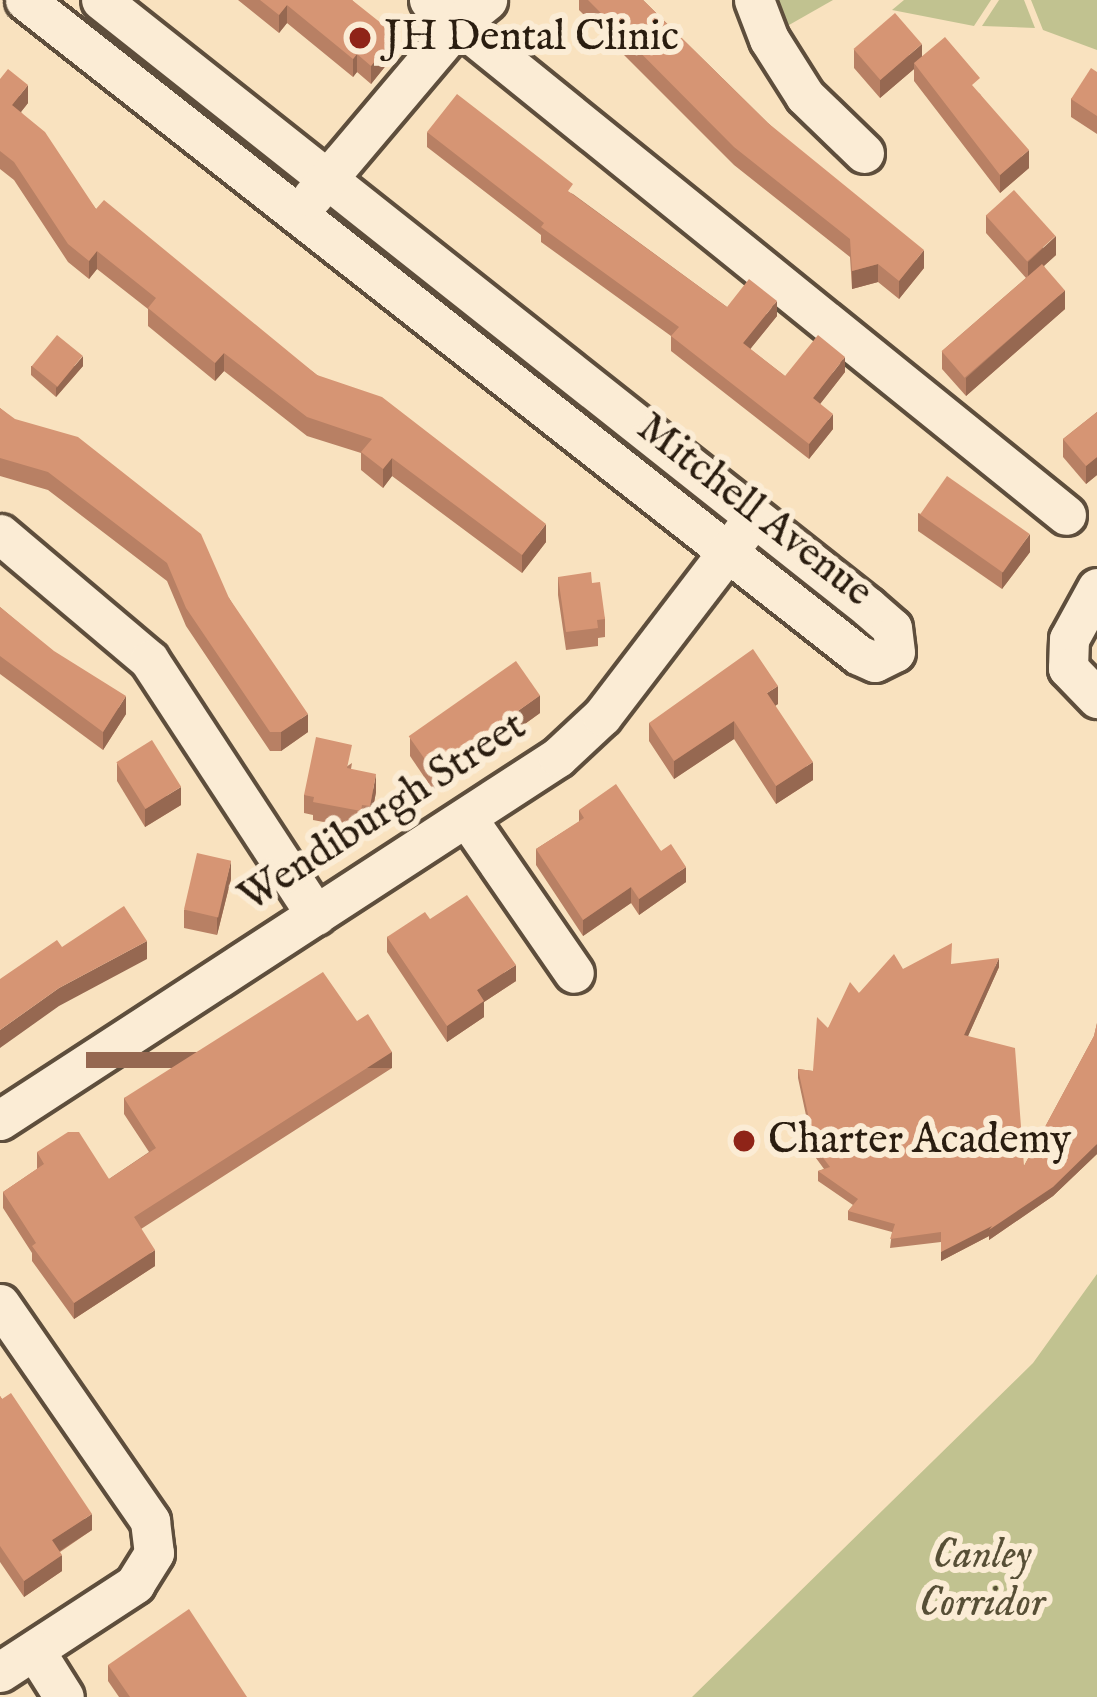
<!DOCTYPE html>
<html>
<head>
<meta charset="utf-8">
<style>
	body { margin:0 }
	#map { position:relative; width:1097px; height:1697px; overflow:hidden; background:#f9e2bf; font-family:"IM FELL English",serif }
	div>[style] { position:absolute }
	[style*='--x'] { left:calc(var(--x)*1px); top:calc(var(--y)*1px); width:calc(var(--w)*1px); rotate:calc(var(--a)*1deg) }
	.green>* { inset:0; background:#c1c290 }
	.roads { filter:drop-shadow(3px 0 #5e4e3c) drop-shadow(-3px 0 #5e4e3c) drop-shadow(0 3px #5e4e3c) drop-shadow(0 -3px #5e4e3c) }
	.minor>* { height:39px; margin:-19.5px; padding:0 19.5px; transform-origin:19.5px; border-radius:19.5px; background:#fbecd5 }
	.wall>* { inset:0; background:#b88064 }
	.shaded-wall>* { inset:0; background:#966851; transform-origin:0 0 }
	.building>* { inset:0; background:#d69574; transform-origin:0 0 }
	.dots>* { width:33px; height:33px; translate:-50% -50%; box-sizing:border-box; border:6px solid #fbecd5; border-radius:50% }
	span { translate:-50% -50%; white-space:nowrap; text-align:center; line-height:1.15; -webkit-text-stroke:12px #fbecd5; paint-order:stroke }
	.poi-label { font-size:42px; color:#2a1d10 }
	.left { translate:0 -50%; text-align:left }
	.street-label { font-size:42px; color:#2a1d10 }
	.park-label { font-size:42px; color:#574f36; font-style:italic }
</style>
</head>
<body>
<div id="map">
	<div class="green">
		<div style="clip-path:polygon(770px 0,833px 0,782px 29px)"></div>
		<div style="clip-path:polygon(904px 0,991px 0,974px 26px,892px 10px)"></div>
		<div style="clip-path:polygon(999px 0,1024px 0,1035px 28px,982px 26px)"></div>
		<div style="clip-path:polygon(1031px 0,1097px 0,1097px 50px,1043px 30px)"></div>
		<div style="clip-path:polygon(1097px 1274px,1097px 1697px,692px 1697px,1033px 1363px)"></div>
	</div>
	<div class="roads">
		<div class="minor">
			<div style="--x:25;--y:0;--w:1060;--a:38.15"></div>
			<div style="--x:859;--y:655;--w:17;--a:24"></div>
			<div style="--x:875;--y:662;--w:22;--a:-27"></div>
			<div style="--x:895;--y:652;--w:24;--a:-97"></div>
			<div style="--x:892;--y:628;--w:32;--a:-139"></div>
			<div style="--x:868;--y:607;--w:978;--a:-141.64"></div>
			<div style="--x:429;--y:0;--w:819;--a:38.95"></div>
			<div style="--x:754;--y:0;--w:42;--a:69"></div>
			<div style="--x:769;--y:39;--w:67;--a:57.7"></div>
			<div style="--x:805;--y:96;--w:82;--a:44"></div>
			<div style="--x:312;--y:197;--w:229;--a:-49.8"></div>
			<div style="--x:460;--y:22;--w:35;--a:-39"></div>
			<div style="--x:0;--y:534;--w:195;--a:40.2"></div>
			<div style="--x:149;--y:660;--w:305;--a:56.8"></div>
			<div style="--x:1097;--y:588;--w:58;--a:118.8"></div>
			<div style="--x:1069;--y:639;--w:29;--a:92"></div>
			<div style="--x:1068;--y:668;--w:42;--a:46"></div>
			<div style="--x:467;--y:818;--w:188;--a:55.4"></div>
			<div style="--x:0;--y:1120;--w:666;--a:-33.05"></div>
			<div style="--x:558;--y:757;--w:60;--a:-43"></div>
			<div style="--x:602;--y:716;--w:234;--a:-52.6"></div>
			<div style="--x:0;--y:1304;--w:264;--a:55.3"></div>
			<div style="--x:150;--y:1521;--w:32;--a:83"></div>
			<div style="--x:154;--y:1553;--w:36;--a:122"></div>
			<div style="--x:135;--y:1584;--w:161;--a:146.9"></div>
			<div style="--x:35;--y:1651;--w:54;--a:57.8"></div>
		</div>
	</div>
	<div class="wall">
		<div style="clip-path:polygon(238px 0,352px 0,396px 53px,371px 84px,357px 72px,353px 77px,287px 23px,279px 33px)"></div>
		<div style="clip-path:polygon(579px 0,643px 0,768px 123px,924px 268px,899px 299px,878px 282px,852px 289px,850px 257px,734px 165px,579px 10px)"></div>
		<div style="clip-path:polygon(854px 50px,922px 56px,980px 94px,1029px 168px,1000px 193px,914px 81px,914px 69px,880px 98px,854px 68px)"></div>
		<div style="clip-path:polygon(1097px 72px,1097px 134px,1071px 117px,1071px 99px)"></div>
		<div style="clip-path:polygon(0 79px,28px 103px,21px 112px,96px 209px,317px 375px,546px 542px,522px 573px,392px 476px,383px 488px,361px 470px,361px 453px,307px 436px,224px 371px,215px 381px,148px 326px,148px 309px,97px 269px,89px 279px,68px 262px,14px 180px,0 169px)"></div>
		<div style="clip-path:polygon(427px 132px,573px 194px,727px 307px,777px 316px,750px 349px,785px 376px,845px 372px,820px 404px,833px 429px,809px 459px,671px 351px,671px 336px,541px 242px,541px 235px,427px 147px)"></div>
		<div style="clip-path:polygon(986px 215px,1056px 255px,1044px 266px,1065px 309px,966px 396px,942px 369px,942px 351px,1026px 278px,986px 233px)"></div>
		<div style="clip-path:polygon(31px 366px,83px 366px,56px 397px,31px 375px)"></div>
		<div style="clip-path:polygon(0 408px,229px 598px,308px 732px,281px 751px,270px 751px,186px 626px,167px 581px,48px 490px,0 476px)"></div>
		<div style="clip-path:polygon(1097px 412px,1097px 475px,1086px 484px,1063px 457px,1063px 439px)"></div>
		<div style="clip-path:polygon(918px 513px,1030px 552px,1002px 589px,918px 531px)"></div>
		<div style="clip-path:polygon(558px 577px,592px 583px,605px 619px,605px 637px,598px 638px,598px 646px,566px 650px,558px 595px)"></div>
		<div style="clip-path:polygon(0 607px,126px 714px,103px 750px,0 674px)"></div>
		<div style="clip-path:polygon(778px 704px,775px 706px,813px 780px,776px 804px,734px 739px,674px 779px,649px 741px,649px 723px)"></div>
		<div style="clip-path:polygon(540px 713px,433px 790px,410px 756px,410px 738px)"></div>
		<div style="clip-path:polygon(117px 763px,181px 805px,145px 827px,117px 781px)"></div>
		<div style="clip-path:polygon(352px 763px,351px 769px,376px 792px,370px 824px,362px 823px,361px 829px,313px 820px,313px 815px,304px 813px,304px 795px)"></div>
		<div style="clip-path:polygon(579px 810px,661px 851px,686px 882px,639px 915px,631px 903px,583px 936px,536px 865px,536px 849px,579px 822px)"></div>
		<div style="clip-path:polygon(231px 879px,217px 935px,184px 928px,184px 910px)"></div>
		<div style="clip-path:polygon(430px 919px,516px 981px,484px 1002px,484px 1017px,447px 1042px,387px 952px,387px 937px)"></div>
		<div style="clip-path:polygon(951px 964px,999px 967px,968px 1036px,1024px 1166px,1094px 1036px,1097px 1023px,1097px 1154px,1053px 1196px,989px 1240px,989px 1236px,941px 1261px,941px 1242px,890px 1248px,892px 1232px,848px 1220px,848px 1211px,853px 1205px,818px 1181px,818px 1171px,824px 1169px,797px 1132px,797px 1123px,807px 1120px,798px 1078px,798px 1069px,813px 1071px,828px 1028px,859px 993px,903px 969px)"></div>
		<div style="clip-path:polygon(357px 1021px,392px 1068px,141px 1229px,155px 1266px,74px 1319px,32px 1261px,32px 1253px,3px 1208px,3px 1192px,37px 1169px,37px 1152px,109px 1179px,149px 1152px,124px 1114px,124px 1098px)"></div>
		<div style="clip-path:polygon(0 1396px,92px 1530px,60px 1552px,62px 1571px,24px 1597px,0 1562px)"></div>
		<div style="clip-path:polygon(108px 1665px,247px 1697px,119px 1697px,108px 1681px)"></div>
	</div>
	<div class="shaded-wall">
		<div style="clip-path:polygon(287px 5px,287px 23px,279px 33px,279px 15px)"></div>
		<div style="clip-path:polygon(396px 35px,396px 53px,371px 84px,371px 66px)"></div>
		<div style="clip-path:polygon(922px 44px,922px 62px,914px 63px,914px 69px,880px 98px,880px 80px)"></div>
		<div style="clip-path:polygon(357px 54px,357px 72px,353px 77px,353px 59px)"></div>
		<div style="clip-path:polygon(28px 85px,28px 103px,12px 123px,12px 105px)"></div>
		<div style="clip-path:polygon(1029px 150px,1029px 168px,1000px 193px,1000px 175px)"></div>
		<div style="clip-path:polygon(1056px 236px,1056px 255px,1028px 280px,1028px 262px)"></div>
		<div style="clip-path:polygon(924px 250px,924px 268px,899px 299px,899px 281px)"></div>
		<div style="clip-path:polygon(97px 251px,97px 269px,89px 279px,89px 261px)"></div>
		<div style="clip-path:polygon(878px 264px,878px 282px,852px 289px,852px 271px)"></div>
		<div style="clip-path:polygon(1065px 290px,1065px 309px,966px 396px,966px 378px)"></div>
		<div style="clip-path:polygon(777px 301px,777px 316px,743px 358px,743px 343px)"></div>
		<div style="clip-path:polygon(224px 353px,224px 371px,215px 381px,215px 363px)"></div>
		<div style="clip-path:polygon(83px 356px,83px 366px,56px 397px,56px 388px)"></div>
		<div style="clip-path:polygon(845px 357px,845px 372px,813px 413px,813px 398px)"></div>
		<div style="clip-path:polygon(833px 414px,833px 429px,809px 459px,809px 444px)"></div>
		<div style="clip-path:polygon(1097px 457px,1097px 475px,1086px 484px,1086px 466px)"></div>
		<div style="clip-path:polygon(392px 458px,392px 476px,383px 488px,383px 469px)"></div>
		<div style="clip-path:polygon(546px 524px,546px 542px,522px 573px,522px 555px)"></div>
		<div style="clip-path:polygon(1030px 534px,1030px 552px,1002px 589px,1002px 571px)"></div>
		<div style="clip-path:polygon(778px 686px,778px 704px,767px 711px,767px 693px)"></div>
		<div style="clip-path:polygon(540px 695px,540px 713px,433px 790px,433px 772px)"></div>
		<div style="clip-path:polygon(126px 696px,126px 714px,103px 750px,103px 732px)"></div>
		<div style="clip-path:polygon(308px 714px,308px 732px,281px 751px,281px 732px)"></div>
		<div style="clip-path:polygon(734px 721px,734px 739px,674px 779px,674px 761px)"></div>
		<div style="clip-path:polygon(813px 762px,813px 780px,776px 804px,776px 786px)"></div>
		<div style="clip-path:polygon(376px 774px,376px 792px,370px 824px,370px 806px)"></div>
		<div style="clip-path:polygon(181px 787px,181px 805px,145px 827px,145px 809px)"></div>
		<div style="clip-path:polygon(231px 861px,231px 879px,217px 935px,217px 917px)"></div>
		<div style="clip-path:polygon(686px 867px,686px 882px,639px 915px,639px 899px)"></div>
		<div style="clip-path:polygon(631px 887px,631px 903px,583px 936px,583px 920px)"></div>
		<div style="clip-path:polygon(147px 941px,147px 959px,59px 1006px,0 1048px,0 1030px,59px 988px)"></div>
		<div style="clip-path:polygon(999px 958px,999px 967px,964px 1045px,964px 1035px)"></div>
		<div style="clip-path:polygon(516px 965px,516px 981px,484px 1002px,484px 1017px,447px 1042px,447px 1026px,477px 990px)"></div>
		<div style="left:392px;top:1052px;width:16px;height:306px;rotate:90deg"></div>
		<div style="clip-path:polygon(1097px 1144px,1097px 1154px,1053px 1196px,989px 1240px,989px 1236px,941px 1261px,941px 1252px)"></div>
		<div style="clip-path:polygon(155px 1250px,155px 1266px,74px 1319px,74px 1303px)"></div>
		<div style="clip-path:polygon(92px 1514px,92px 1530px,52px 1556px,52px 1540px)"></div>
		<div style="clip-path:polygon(62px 1555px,62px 1571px,24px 1597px,24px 1581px)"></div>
	</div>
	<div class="building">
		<div style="clip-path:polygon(260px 0,352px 0,396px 35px,371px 66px,357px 54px,353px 59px,287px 5px,279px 15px)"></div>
		<div style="clip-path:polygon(588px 0,643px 0,768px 123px,924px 250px,899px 281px,878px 264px,852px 271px,850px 239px,734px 147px)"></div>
		<div style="left:895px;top:13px;width:41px;height:55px;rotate:49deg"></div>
		<div style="clip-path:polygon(945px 37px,980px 78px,972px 85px,1029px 150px,1000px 175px,914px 63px)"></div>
		<div style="clip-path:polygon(1091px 68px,1097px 72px,1097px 116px,1071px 99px)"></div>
		<div style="clip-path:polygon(8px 69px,28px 85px,12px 105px,45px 132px,96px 209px,104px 200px,317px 375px,382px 397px,546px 524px,522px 555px,392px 458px,383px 469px,361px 452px,372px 439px,307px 417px,224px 353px,215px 363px,148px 308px,156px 298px,97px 251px,89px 261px,68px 244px,14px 162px,0 151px,0 79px)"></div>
		<div style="clip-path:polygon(457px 94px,573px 184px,568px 191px,727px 307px,749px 279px,777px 301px,743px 343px,785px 376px,818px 335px,845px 357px,813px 398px,833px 414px,809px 444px,671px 336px,679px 327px,541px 227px,544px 223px,427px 132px)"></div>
		<div style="left:1014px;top:190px;width:62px;height:38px;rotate:48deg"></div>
		<div style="left:1042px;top:264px;width:35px;height:133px;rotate:49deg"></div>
		<div style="left:57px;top:335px;width:33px;height:40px;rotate:39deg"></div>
		<div style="clip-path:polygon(0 408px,15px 419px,78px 437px,201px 534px,229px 598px,308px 714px,281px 732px,270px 732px,186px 608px,167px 563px,48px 472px,0 458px)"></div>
		<div style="clip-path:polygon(1097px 412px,1097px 457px,1086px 466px,1063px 439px)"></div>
		<div style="left:947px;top:476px;width:101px;height:47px;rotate:35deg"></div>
		<div style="clip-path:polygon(591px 572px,592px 583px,600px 582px,605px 619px,597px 620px,598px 628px,566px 632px,558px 577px)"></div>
		<div style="clip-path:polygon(0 607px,54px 651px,126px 696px,103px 732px,0 656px)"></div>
		<div style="clip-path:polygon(753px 649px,778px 686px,767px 693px,813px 762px,776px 786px,734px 721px,674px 761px,649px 723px)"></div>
		<div style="left:516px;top:661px;width:42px;height:131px;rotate:55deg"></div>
		<div style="clip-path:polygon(316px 737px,352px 745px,347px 768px,376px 774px,370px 806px,362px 805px,361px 811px,313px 802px,314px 797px,304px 795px)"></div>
		<div style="left:152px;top:740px;width:55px;height:42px;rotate:58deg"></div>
		<div style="clip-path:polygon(616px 784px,661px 851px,671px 844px,686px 867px,639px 899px,631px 887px,583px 920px,536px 849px,584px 818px,579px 810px)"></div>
		<div style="left:197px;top:853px;width:35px;height:58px;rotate:13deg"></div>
		<div style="clip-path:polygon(467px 895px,516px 965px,477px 990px,484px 1001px,447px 1026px,387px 937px,425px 912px,430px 919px)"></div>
		<div style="clip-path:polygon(124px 906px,147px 941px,59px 988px,0 1030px,0 979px,57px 940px,62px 947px)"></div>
		<div style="clip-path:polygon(952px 943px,951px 964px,999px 958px,964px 1035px,1015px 1048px,1024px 1166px,1094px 1036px,1097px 1023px,1097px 1144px,1053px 1187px,989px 1230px,992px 1226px,941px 1252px,941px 1232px,890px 1239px,895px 1224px,848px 1211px,858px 1199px,818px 1171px,830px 1167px,797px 1123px,809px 1119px,798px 1069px,813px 1071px,817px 1017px,828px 1028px,850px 982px,859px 993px,894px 954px,903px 969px)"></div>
		<div style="clip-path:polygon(323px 972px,357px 1021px,368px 1014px,392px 1052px,134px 1217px,155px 1250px,74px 1303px,32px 1246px,36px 1243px,3px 1192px,44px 1164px,37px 1152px,68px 1132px,79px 1132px,109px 1179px,156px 1148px,124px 1098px)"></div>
		<div style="clip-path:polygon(11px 1393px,92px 1514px,52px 1540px,62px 1555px,24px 1581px,0 1546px,0 1396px,2px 1399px)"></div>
		<div style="clip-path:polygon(189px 1609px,247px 1697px,130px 1697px,108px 1665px)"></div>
	</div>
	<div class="dots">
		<div style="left:360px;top:38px;background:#8f2418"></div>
		<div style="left:744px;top:1141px;background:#8f2418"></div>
	</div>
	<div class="poi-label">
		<span class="left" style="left:384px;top:38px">JH Dental Clinic</span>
		<span class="left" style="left:768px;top:1141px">Charter Academy</span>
	</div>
	<div class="street-label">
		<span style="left:754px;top:511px;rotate:38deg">Mitchell Avenue</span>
		<span style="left:383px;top:813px;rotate:-33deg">Wendiburgh Street</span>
	</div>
	<div class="park-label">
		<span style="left:982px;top:1580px">Canley<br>Corridor</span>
	</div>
</div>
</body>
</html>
